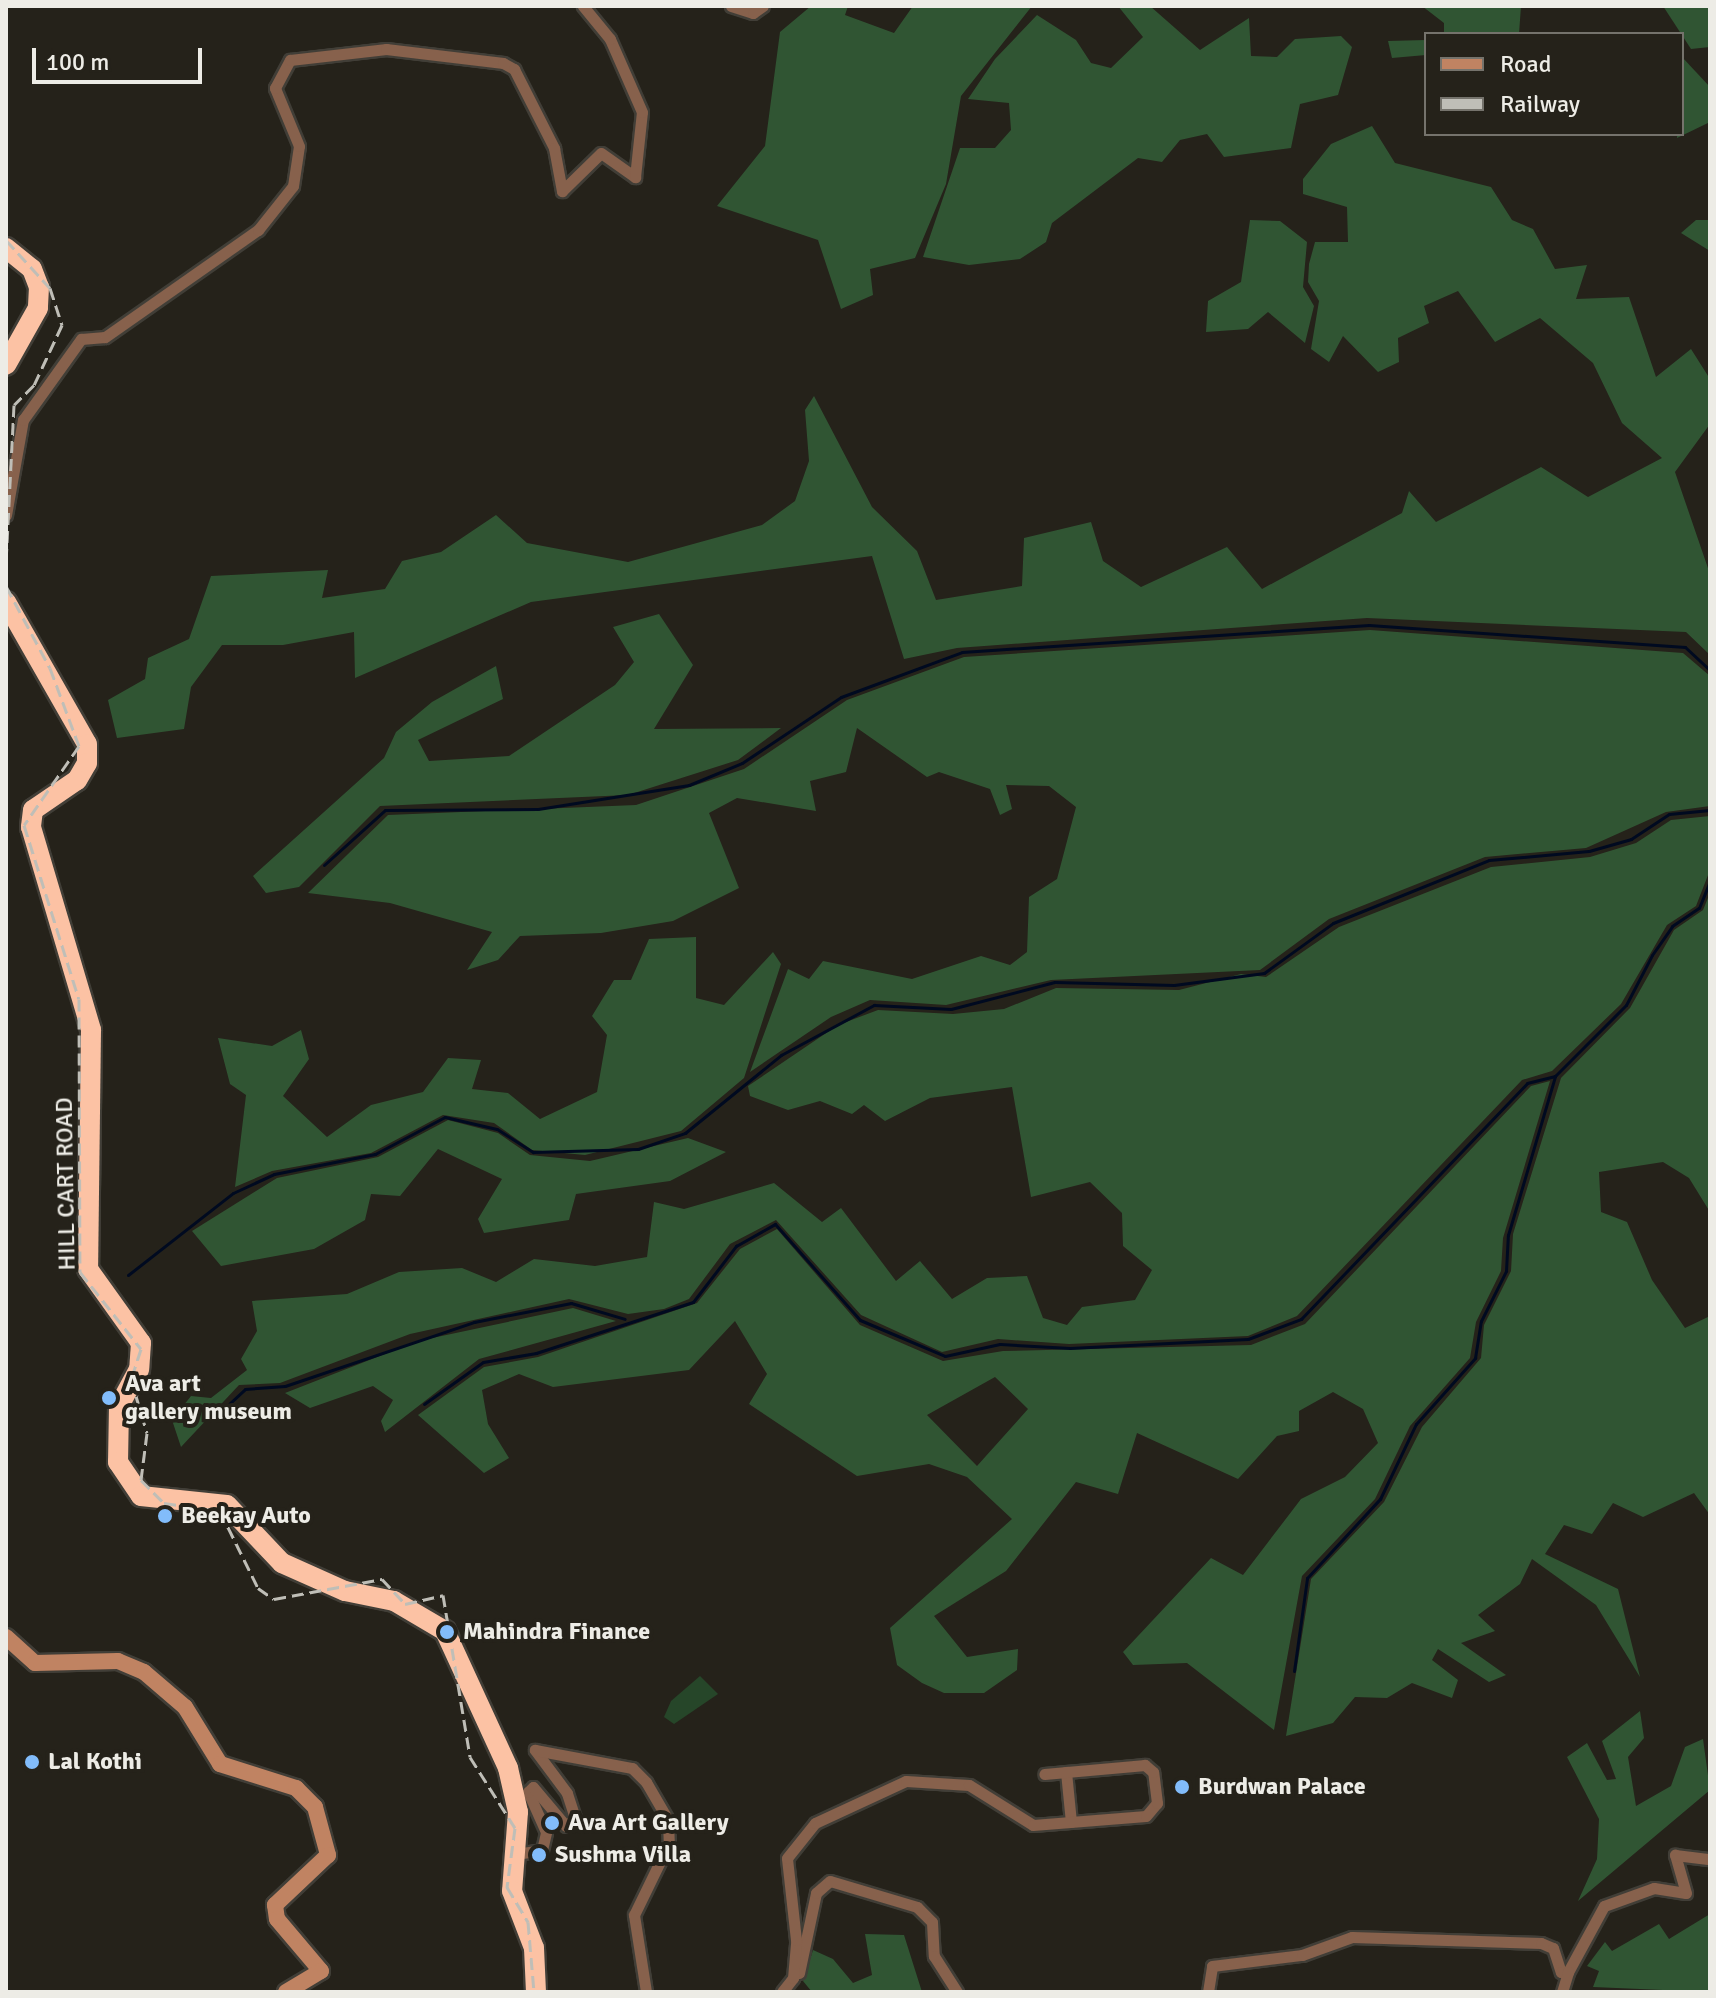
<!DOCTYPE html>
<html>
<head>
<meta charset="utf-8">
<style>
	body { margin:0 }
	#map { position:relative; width:1716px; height:1998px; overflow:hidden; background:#25221a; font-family:Signika,sans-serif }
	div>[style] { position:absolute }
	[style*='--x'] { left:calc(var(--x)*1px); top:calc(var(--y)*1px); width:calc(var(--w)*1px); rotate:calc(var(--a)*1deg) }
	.green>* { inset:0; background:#264629 }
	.forest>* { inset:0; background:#305533 }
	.stream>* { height:3px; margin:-1.5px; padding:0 1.5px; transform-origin:1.5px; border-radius:1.5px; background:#000a20 }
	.roads { filter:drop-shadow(2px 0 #413e37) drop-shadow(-2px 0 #413e37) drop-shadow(0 2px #413e37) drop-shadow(0 -2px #413e37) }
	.street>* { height:11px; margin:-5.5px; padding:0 5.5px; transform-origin:5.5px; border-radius:5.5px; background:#87614c }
	.secondary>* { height:16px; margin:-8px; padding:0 8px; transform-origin:8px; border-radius:8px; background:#c08362 }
	.highway>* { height:20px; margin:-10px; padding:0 10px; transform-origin:10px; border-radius:10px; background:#fcc2a4 }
	.rail>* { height:3px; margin-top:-1.5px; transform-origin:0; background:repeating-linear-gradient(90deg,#bfbeb7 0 12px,transparent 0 18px) }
	.dots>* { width:22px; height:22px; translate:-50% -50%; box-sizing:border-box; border:4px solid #25221a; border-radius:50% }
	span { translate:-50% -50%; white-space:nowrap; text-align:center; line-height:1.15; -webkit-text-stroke:8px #25221a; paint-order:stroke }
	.street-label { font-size:24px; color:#edece6 }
	.poi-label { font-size:24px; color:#edece6; font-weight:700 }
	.left { translate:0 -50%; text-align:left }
	.frame { position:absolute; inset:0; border:8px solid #edece6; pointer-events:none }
	.legend { position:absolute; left:1424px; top:32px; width:260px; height:104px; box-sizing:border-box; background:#25221a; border:2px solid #75736c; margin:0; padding:10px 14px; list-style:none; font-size:24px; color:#edece6 }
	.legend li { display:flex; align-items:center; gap:16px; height:40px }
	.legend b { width:40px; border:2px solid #75736c }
	.scale { position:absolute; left:32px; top:48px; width:170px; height:36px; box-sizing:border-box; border:4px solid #edece6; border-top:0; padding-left:10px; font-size:24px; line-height:28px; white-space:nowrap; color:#edece6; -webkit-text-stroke:6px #25221a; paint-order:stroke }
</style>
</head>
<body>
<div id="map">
	<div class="green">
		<div style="clip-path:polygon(700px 1676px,718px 1694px,674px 1724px,664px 1717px,671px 1701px)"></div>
	</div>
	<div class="forest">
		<div style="clip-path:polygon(811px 6px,848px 6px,845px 15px,894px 33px,913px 6px,1032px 6px,961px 96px,946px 184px,915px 258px,870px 269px,873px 295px,841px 309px,818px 240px,717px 206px,765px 146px,780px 32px)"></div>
		<div style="clip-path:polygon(1118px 6px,1150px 6px,1200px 50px,1249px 18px,1251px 56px,1277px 57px,1295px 39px,1341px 36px,1352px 47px,1338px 95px,1300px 104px,1291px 148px,1224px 157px,1207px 134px,1180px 140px,1162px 162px,1138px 158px,1052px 223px,1046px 242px,1020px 259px,969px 265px,923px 257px,960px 148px,995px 148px,1011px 130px,1009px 103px,968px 99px,995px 59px,1037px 15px,1076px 40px,1091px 63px,1111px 68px,1143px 37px)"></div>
		<div style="clip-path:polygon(1422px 6px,1521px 6px,1519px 34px,1444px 34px,1444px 23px)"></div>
		<div style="clip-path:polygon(1663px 6px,1710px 6px,1710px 47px,1691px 49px)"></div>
		<div style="clip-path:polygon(1426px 40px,1426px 55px,1392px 58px,1388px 41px)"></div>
		<div style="clip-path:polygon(1682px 57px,1710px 87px,1710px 122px,1677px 138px)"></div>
		<div style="clip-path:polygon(1372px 126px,1395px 163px,1491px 187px,1512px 220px,1533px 229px,1555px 269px,1587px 265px,1576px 299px,1629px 297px,1656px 377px,1691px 349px,1710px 379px,1710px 424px,1675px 472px,1710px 574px,1710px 655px,1686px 632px,1367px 618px,957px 648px,904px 659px,872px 556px,531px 602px,355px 678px,354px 632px,283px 645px,222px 645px,191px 687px,184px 729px,117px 738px,108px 700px,145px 679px,148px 658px,189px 639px,211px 576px,328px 570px,322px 598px,385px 589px,402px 561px,441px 552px,496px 515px,527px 543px,628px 562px,762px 525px,795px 501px,809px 461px,805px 410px,814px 396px,872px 507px,917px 551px,936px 600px,1022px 586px,1024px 538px,1091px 522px,1103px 561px,1141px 587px,1227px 547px,1262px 589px,1402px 513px,1409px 491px,1436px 522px,1541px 467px,1588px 497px,1662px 458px,1622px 423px,1593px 363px,1540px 318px,1495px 342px,1458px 291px,1424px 306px,1429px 323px,1398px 338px,1399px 362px,1378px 372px,1343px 336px,1329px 362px,1311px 349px,1319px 301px,1308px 282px,1309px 264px,1315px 242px,1348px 242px,1347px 207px,1303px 194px,1303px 179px,1331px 144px)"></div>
		<div style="clip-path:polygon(1250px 220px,1280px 221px,1307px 242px,1303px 287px,1314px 306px,1305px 343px,1268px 312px,1248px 329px,1206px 332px,1208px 301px,1241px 282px)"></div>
		<div style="clip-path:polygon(1696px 220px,1710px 220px,1710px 251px,1681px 233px)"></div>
		<div style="clip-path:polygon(659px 614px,693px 665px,654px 729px,781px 728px,738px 760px,628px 795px,380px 806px,299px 887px,266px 893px,253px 876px,384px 758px,396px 732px,432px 702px,496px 666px,503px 699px,418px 740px,429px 761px,509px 756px,615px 685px,634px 662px,613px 627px)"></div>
		<div style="clip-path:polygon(1370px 630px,1683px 653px,1710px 676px,1710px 806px,1666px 812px,1586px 848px,1485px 857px,1329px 919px,1260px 970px,1051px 980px,946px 1005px,870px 1000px,831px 1017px,750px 1072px,788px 969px,809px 979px,823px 961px,912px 979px,981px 956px,1010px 965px,1027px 952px,1029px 897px,1057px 879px,1076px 807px,1049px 786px,1006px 785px,1012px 809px,1000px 815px,990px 789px,939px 772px,927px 777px,857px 728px,846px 772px,810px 781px,816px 811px,737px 798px,709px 813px,739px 888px,673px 921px,601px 933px,520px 936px,498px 960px,467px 970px,492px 932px,390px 903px,308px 893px,388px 815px,636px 805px,744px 769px,847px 700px,964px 657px)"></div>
		<div style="clip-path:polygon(1710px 816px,1710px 870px,1696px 906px,1667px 925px,1621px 1004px,1552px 1071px,1522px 1080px,1297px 1316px,1248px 1336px,1069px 1344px,998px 1339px,942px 1352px,861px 1315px,776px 1220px,730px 1244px,689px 1299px,664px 1309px,628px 1314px,569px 1299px,410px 1334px,280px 1383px,239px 1385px,181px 1447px,172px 1420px,191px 1396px,211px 1398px,247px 1370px,241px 1359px,257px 1331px,252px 1301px,347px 1294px,399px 1272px,462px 1268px,496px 1282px,534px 1259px,595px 1266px,647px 1257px,654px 1202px,684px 1209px,774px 1183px,822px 1222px,841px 1208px,896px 1281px,920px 1261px,952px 1299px,987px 1278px,1027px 1276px,1043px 1318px,1067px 1325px,1082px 1307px,1135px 1300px,1152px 1270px,1123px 1246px,1122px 1213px,1090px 1182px,1031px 1197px,1012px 1087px,930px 1098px,885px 1121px,864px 1105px,852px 1114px,820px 1101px,788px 1110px,750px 1096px,748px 1086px,838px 1025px,878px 1010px,953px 1014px,1004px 1009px,1056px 988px,1179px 990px,1241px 974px,1266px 977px,1339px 927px,1491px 867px,1590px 857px,1636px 843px,1671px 820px)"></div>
		<div style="clip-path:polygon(1710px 893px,1710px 1212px,1689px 1178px,1663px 1162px,1599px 1172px,1601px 1212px,1627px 1222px,1652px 1280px,1685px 1328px,1710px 1316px,1710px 1515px,1694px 1493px,1643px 1517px,1613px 1503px,1592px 1534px,1564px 1525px,1545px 1554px,1618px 1589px,1640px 1677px,1596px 1605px,1532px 1559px,1520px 1584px,1478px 1615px,1495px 1631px,1461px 1643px,1506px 1675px,1489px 1682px,1438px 1649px,1432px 1660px,1458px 1680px,1452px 1698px,1412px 1683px,1387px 1698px,1355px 1697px,1333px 1723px,1286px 1736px,1311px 1579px,1384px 1502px,1422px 1427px,1481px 1358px,1484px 1325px,1511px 1271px,1513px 1234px,1561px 1078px,1630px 1008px,1674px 930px,1703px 910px)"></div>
		<div style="clip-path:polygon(696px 937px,696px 998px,724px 1005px,773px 952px,781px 964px,744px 1078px,681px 1131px,585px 1155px,532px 1150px,494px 1123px,443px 1115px,371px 1153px,272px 1171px,235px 1187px,246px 1095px,230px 1084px,218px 1038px,272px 1046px,301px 1030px,309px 1059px,283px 1096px,327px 1137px,371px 1105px,423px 1092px,448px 1058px,481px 1060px,472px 1089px,508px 1093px,540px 1119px,597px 1092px,607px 1035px,592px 1016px,614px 980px,631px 980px,649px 939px)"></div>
		<div style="clip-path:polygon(evenodd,1550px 1081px,1503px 1238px,1501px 1271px,1476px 1322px,1470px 1358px,1410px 1426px,1375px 1499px,1302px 1576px,1274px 1730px,1187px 1663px,1133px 1665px,1123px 1652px,1211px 1558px,1243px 1575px,1301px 1499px,1345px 1477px,1378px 1443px,1363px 1409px,1333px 1392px,1299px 1411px,1299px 1431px,1277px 1436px,1238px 1479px,1137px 1433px,1118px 1494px,1076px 1482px,1006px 1571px,934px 1616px,967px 1657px,1018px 1649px,1017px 1670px,984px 1693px,944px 1693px,922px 1683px,897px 1665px,890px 1628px,1012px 1519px,967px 1477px,929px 1464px,857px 1476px,749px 1404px,767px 1374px,735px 1321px,689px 1370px,553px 1387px,519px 1374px,482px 1390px,488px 1424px,509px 1458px,484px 1473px,418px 1415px,484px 1367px,538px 1357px,697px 1303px,740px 1249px,777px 1229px,860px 1325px,943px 1361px,1003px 1351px,1251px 1345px,1305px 1324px,1531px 1086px,1550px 1081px,995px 1377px,1028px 1409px,977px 1466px,927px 1415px,995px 1377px)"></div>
		<div style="clip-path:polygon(448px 1120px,498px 1133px,530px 1155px,590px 1161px,688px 1138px,726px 1152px,670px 1181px,576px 1194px,569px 1220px,484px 1233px,478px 1219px,502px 1179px,438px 1149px,400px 1196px,371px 1194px,365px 1220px,314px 1249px,221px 1266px,192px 1231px,277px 1178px,378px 1157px)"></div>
		<div style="clip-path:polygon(573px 1308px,616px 1321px,479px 1359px,385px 1432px,381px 1421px,393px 1400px,373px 1386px,310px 1408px,285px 1393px,418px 1341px)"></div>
		<div style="clip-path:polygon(1640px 1711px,1644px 1738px,1628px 1757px,1636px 1806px,1671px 1786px,1685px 1747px,1703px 1739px,1710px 1790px,1578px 1901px,1597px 1859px,1599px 1819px,1567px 1757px,1587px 1743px,1607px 1780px,1616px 1779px,1602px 1741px)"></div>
		<div style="clip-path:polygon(1710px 1914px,1710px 1992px,1593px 1987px,1599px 1971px,1587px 1966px,1605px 1942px,1612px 1951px,1659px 1924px,1669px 1939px)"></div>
		<div style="clip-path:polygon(865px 1934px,904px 1935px,922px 1992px,812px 1992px,803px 1981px,813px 1950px,833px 1959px,853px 1983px,872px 1975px)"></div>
	</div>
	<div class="stream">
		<div style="--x:324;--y:865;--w:82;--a:-42"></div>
		<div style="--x:385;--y:810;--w:153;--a:-0.4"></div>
		<div style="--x:538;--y:809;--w:153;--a:-9"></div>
		<div style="--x:689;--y:785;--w:57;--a:-22.5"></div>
		<div style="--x:742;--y:763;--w:119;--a:-33.7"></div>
		<div style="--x:841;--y:697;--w:129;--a:-20.4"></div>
		<div style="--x:962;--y:652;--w:408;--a:-3.8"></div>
		<div style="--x:1369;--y:625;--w:317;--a:4"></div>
		<div style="--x:1685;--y:647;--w:34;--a:43"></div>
		<div style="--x:128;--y:1275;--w:133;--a:-38"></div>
		<div style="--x:233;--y:1193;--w:45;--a:-24.9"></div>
		<div style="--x:274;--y:1174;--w:103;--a:-11.2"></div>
		<div style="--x:375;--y:1154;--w:79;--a:-27.9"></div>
		<div style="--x:445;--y:1117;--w:53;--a:13"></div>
		<div style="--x:497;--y:1129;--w:43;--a:32.6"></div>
		<div style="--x:533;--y:1152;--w:105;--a:-1.6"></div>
		<div style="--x:638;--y:1149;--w:50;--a:-18.8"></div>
		<div style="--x:685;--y:1133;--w:124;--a:-39.1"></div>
		<div style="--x:781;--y:1055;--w:106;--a:-28.3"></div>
		<div style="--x:874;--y:1005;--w:77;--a:3"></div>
		<div style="--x:951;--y:1009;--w:107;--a:-14.6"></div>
		<div style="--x:1055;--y:982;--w:119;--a:1.4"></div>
		<div style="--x:1174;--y:985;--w:91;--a:-7.6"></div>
		<div style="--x:1264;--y:973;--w:85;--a:-35.9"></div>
		<div style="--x:1333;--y:923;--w:168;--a:-22"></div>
		<div style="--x:1489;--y:860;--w:100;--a:-5.1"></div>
		<div style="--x:1589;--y:851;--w:44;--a:-15.9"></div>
		<div style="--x:1631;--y:839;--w:45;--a:-33.3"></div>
		<div style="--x:1669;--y:814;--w:41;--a:-5.6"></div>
		<div style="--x:424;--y:1404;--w:72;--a:-35.4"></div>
		<div style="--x:483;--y:1362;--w:54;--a:-9.6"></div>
		<div style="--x:536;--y:1353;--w:165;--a:-18"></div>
		<div style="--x:693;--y:1302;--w:71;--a:-52.5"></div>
		<div style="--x:736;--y:1246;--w:45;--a:-29.4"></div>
		<div style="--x:775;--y:1224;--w:128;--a:48.5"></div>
		<div style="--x:860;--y:1320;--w:92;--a:23"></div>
		<div style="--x:945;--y:1356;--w:56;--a:-12.3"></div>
		<div style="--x:1000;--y:1344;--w:70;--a:3.3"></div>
		<div style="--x:1070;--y:1348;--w:178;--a:-2.9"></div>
		<div style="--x:1248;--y:1339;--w:57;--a:-20.7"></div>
		<div style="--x:1301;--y:1319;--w:327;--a:-46.2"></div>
		<div style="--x:1527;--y:1083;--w:29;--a:-14"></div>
		<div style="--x:1555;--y:1076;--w:100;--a:-45"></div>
		<div style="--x:1626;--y:1005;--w:56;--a:-62.5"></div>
		<div style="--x:1652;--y:955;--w:35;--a:-55"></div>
		<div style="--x:1672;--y:926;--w:32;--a:-34"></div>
		<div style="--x:1699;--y:908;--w:29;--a:-68"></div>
		<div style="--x:215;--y:1417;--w:41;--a:-43"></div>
		<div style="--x:245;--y:1389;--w:40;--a:-4.3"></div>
		<div style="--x:285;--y:1386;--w:200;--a:-18.7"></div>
		<div style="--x:474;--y:1322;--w:99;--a:-11.1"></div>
		<div style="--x:571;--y:1303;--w:56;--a:16.5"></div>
		<div style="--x:1294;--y:1671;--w:94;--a:-82"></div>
		<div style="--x:1307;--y:1578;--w:108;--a:-47.3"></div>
		<div style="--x:1380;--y:1499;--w:83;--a:-64.4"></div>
		<div style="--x:1416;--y:1424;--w:89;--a:-48.2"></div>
		<div style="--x:1475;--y:1358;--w:37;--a:-81"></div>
		<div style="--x:1481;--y:1321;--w:56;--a:-63.4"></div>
		<div style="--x:1506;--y:1271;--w:36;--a:-87"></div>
		<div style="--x:1508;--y:1235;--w:166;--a:-73.5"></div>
	</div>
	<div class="roads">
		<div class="street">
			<div style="--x:731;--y:6;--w:23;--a:18"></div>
			<div style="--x:753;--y:13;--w:12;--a:-35"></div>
			<div style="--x:6;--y:515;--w:97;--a:-79.9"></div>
			<div style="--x:23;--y:420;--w:100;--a:-54.4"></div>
			<div style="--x:81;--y:339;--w:24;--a:-5"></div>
			<div style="--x:105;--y:337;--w:187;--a:-35"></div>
			<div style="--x:258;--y:230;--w:56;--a:-51.5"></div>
			<div style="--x:293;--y:186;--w:40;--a:-81.5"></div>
			<div style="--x:299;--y:146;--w:63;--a:-112.5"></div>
			<div style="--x:275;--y:88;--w:32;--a:-62"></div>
			<div style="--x:290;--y:60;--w:97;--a:-6.5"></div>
			<div style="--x:386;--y:49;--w:118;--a:6.8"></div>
			<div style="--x:503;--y:63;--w:13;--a:29"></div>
			<div style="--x:514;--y:69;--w:89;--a:63.1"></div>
			<div style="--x:554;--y:148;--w:44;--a:79.5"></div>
			<div style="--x:562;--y:191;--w:54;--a:-44.3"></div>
			<div style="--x:601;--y:153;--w:42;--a:35.2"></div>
			<div style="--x:635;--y:177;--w:65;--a:-83.9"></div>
			<div style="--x:642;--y:112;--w:80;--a:-113.7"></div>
			<div style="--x:610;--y:39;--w:43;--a:-129.3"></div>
			<div style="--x:1066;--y:1772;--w:50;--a:84.3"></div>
			<div style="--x:515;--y:1854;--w:27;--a:-8"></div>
			<div style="--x:542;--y:1850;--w:18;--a:-77"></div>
			<div style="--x:546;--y:1832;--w:44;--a:-114.2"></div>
			<div style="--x:528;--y:1792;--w:7;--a:-45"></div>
			<div style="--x:533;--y:1787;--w:51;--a:49.8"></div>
			<div style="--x:566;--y:1826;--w:12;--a:-42"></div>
			<div style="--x:575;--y:1818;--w:26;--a:-108"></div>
			<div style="--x:567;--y:1793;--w:54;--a:-126.7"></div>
			<div style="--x:535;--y:1750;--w:99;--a:10.5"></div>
			<div style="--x:632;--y:1768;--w:20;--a:45"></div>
			<div style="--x:646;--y:1782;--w:44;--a:59.9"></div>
			<div style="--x:668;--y:1820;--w:23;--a:88"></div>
			<div style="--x:669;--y:1843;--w:80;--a:115.9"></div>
			<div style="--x:634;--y:1915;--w:78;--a:81.1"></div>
			<div style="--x:799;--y:1973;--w:82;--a:-78"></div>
			<div style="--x:816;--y:1893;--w:18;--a:-41"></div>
			<div style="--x:830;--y:1881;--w:91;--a:16.6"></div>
			<div style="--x:917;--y:1907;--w:21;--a:45"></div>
			<div style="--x:932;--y:1922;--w:34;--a:87"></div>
			<div style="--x:934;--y:1956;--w:43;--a:57.4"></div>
			<div style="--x:782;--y:1992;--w:18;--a:-52"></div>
			<div style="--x:793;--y:1978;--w:38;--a:-85"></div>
			<div style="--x:796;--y:1940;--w:82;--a:-96.3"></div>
			<div style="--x:787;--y:1858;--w:45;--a:-51.3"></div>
			<div style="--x:815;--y:1823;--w:100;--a:-24.8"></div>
			<div style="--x:906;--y:1781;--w:63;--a:3.6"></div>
			<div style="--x:969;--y:1785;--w:75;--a:32"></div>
			<div style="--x:1033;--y:1825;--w:113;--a:-4.6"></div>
			<div style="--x:1146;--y:1816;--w:17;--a:-50"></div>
			<div style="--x:1157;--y:1803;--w:31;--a:-97"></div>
			<div style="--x:1153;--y:1772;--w:11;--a:-139"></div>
			<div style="--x:1145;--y:1765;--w:101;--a:174.9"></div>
			<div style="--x:1208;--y:1992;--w:26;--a:-81"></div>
			<div style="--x:1212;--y:1966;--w:91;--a:-7"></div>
			<div style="--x:1302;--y:1955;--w:53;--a:-19.8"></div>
			<div style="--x:1352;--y:1937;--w:189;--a:1.8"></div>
			<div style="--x:1541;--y:1943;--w:13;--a:23"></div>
			<div style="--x:1553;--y:1948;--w:25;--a:72"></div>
			<div style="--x:1561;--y:1972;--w:7;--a:0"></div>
			<div style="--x:1568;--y:1972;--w:75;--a:-61.4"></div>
			<div style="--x:1604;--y:1906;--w:53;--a:-19.8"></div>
			<div style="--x:1654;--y:1888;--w:32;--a:9"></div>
			<div style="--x:1686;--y:1893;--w:40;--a:-106"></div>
			<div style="--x:1675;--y:1855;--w:35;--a:7"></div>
			<div style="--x:1562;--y:1992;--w:21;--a:-73"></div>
		</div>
		<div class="secondary">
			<div style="--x:6;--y:1637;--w:39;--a:42"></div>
			<div style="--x:35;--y:1663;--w:83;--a:-1.4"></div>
			<div style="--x:118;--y:1661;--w:28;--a:23"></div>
			<div style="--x:144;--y:1672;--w:54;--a:40.5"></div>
			<div style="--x:185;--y:1707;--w:67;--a:58.4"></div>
			<div style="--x:220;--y:1764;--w:80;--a:17.5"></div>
			<div style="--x:296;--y:1788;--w:27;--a:45"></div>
			<div style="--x:315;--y:1807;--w:50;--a:74.8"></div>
			<div style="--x:328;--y:1855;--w:73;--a:136.7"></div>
			<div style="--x:275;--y:1905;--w:14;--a:82"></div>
			<div style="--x:277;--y:1919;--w:68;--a:49.8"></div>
			<div style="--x:321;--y:1971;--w:41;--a:149"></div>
		</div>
		<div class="highway">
			<div style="--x:6;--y:248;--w:33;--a:39"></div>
			<div style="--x:32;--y:269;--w:19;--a:69"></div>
			<div style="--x:39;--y:287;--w:21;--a:93"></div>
			<div style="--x:38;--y:308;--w:65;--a:119.3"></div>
			<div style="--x:6;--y:602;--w:163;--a:60.3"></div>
			<div style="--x:87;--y:744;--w:19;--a:90"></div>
			<div style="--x:87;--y:763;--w:20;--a:120"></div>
			<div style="--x:77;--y:780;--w:53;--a:145.7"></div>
			<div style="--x:33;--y:810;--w:17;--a:97"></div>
			<div style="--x:31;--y:827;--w:212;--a:73.5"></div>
			<div style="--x:91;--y:1030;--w:239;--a:90.7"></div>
			<div style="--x:88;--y:1269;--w:91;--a:54.4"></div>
			<div style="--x:141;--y:1343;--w:26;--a:94"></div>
			<div style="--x:139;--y:1369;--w:42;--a:118.4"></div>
			<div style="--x:119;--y:1406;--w:56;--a:91"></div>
			<div style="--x:118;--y:1462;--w:41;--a:55.9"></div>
			<div style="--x:141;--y:1496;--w:86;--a:6"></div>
			<div style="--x:227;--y:1505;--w:80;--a:46.5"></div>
			<div style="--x:282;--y:1563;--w:69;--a:24"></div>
			<div style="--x:345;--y:1591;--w:50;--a:11.5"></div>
			<div style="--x:394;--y:1601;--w:59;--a:30.5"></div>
			<div style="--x:445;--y:1631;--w:151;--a:65.3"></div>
			<div style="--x:508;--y:1768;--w:45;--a:77.2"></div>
			<div style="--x:518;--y:1812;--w:79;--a:94.3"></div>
			<div style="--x:512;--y:1891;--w:61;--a:68.9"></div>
			<div style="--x:534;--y:1948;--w:44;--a:87.4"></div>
		</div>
	</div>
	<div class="rail">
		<div style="--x:6;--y:240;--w:65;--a:47.5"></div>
		<div style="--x:50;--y:288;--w:39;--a:72"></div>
		<div style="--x:62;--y:325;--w:66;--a:115"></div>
		<div style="--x:34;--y:385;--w:28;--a:135"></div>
		<div style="--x:14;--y:405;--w:159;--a:92.9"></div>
		<div style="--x:6;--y:586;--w:93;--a:61.8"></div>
		<div style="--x:50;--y:668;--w:83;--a:69.6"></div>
		<div style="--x:79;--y:746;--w:96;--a:124.8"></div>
		<div style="--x:24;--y:825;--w:182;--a:72.5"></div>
		<div style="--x:79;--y:999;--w:273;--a:89.8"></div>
		<div style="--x:80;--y:1272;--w:98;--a:51.6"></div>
		<div style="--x:141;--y:1349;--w:32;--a:108"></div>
		<div style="--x:131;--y:1379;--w:56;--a:73.5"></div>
		<div style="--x:147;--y:1433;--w:47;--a:97.3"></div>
		<div style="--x:141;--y:1480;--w:33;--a:45"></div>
		<div style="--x:164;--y:1503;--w:57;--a:8.1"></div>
		<div style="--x:220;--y:1511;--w:86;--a:63.7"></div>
		<div style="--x:258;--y:1588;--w:19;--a:35"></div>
		<div style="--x:274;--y:1599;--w:110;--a:-10.5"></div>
		<div style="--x:382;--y:1579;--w:34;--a:47"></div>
		<div style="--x:405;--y:1604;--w:39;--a:-13"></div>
		<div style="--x:443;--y:1595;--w:164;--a:80.5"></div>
		<div style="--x:470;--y:1757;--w:84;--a:57.6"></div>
		<div style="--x:515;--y:1828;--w:60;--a:97.7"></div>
		<div style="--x:507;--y:1887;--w:41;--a:59"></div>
		<div style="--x:528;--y:1922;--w:70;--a:85.1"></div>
	</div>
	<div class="dots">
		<div style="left:109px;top:1398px;background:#82bcfa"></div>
		<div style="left:165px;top:1516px;background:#82bcfa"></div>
		<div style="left:447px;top:1632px;background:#82bcfa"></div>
		<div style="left:32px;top:1762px;background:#82bcfa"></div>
		<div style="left:1182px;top:1787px;background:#82bcfa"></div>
		<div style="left:552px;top:1823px;background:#82bcfa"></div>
		<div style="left:539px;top:1855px;background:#82bcfa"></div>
	</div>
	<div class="street-label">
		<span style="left:66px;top:1184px;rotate:-91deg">HILL CART ROAD</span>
	</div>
	<div class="poi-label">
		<span class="left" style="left:125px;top:1398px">Ava art<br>gallery museum</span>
		<span class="left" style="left:181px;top:1516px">Beekay Auto</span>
		<span class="left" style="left:463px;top:1632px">Mahindra Finance</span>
		<span class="left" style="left:48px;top:1762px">Lal Kothi</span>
		<span class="left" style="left:1198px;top:1787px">Burdwan Palace</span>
		<span class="left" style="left:568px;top:1823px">Ava Art Gallery</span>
		<span class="left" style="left:555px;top:1855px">Sushma Villa</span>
	</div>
	<div class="frame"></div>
	<ul class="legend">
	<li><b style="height:10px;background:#c08362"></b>Road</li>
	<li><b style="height:10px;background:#bfbeb7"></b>Railway</li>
	</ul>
	<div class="scale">100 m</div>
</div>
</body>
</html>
